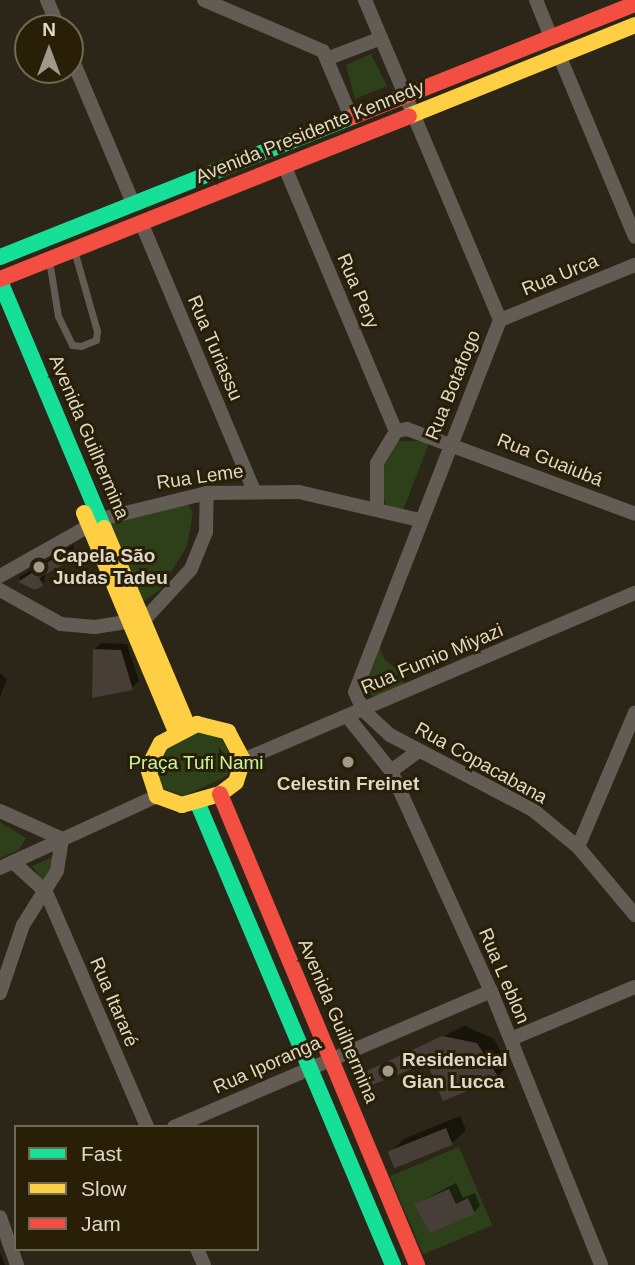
<!DOCTYPE html>
<html>
<head>
<meta charset="utf-8">
<style>
	body { margin:0 }
	#map { position:relative; width:635px; height:1265px; overflow:hidden; background:#2b2618; font-family:Arial,sans-serif }
	div>[style] { position:absolute }
	[style*='--x'] { left:calc(var(--x)*1px); top:calc(var(--y)*1px); width:calc(var(--w)*1px); rotate:calc(var(--a)*1deg) }
	.green>* { inset:0; background:#2e401a; transform-origin:0 0 }
	.shadow>* { inset:0; background:#0007 }
	.building>* { inset:0; background:#463e37; transform-origin:0 0 }
	.lane>* { height:7px; margin:-3.5px; padding:0 3.5px; transform-origin:3.5px; border-radius:3.5px; background:#635c54 }
	.street>* { height:14px; margin:-7px; padding:0 7px; transform-origin:7px; border-radius:7px; background:#635c54 }
	.fast>* { height:16px; margin:-8px; padding:0 8px; transform-origin:8px; border-radius:8px; background:#16e098 }
	.slow>* { height:16px; margin:-8px; padding:0 8px; transform-origin:8px; border-radius:8px; background:#ffcf43 }
	.jam>* { height:16px; margin:-8px; padding:0 8px; transform-origin:8px; border-radius:8px; background:#f24e42 }
	.dots>* { width:19px; height:19px; translate:-50% -50%; box-sizing:border-box; border:4px solid #291f06; border-radius:50% }
	span { translate:-50% -50%; white-space:nowrap; text-align:center; line-height:1.15; -webkit-text-stroke:6px #291f06; paint-order:stroke }
	.street-label { font-size:19px; color:#ded8c9 }
	.poi-label { font-size:19px; color:#ded8c9; font-weight:700 }
	.left { translate:0 -50%; text-align:left }
	.park-label { font-size:19px; color:#c8f4a0 }
	.legend { position:absolute; left:14px; top:1125px; width:245px; height:126px; box-sizing:border-box; background:#291f06; border:2px solid #716954; margin:0; padding:9px 12px; list-style:none; font-size:21px; color:#ded8c9 }
	.legend li { display:flex; align-items:center; gap:14px; height:35px }
	.legend b { width:35px; border:2px solid #716954 }
	.north { position:absolute; left:14px; top:14px; width:70px; height:70px; box-sizing:border-box; background:#291f06; border:2px solid #716954; border-radius:50%; rotate:0deg; font-size:19px; font-weight:700; line-height:28px; text-align:center; color:#ded8c9 }
	.north::after { content:''; display:block; margin:auto; width:24px; height:32px; background:#9f9a8b; clip-path:polygon(50% 0,100% 100%,50% 72%,0 100%) }
</style>
</head>
<body>
<div id="map">
	<div class="green">
		<div style="clip-path:polygon(371px 54px,387px 86px,355px 99px,346px 65px)"></div>
		<div style="clip-path:polygon(397px 441px,430px 441px,403px 510px,386px 507px,379px 476px)"></div>
		<div style="clip-path:polygon(186px 502px,193px 512px,187px 546px,160px 590px,144px 601px,109px 524px)"></div>
		<div style="clip-path:polygon(377px 642px,385px 660px,403px 673px,404px 687px,376px 698px,361px 689px)"></div>
		<div style="clip-path:polygon(214px 729px,233px 756px,227px 776px,184px 796px,156px 786px,151px 764px,172px 740px)"></div>
		<div style="clip-path:polygon(0 822px,26px 838px,19px 850px,0 858px)"></div>
		<div style="clip-path:polygon(55px 856px,44px 883px,32px 866px)"></div>
		<div style="left:459px;top:1147px;width:85px;height:75px;rotate:67deg"></div>
	</div>
	<div class="shadow">
		<div style="clip-path:polygon(74px 544px,72px 555px,46px 572px,44px 583px,33px 571px,42px 585px,35px 588px,18px 578px)"></div>
		<div style="clip-path:polygon(101px 643px,127px 644px,139px 681px,132px 688px,94px 650px)"></div>
		<div style="clip-path:polygon(0 673px,7px 679px,0 697px)"></div>
		<div style="clip-path:polygon(465px 1026px,494px 1039px,508px 1066px,498px 1076px,444px 1099px,428px 1060px,358px 1076px)"></div>
		<div style="clip-path:polygon(460px 1116px,466px 1130px,452px 1143px,390px 1152px,404px 1139px)"></div>
		<div style="clip-path:polygon(456px 1183px,463px 1198px,475px 1193px,480px 1206px,474px 1212px,416px 1204px)"></div>
		<div style="clip-path:polygon(0 1253px,5px 1265px,0 1265px)"></div>
	</div>
	<div class="building">
		<div style="clip-path:polygon(68px 549px,66px 563px,39px 578px,43px 586px,35px 590px,18px 582px)"></div>
		<div style="clip-path:polygon(93px 649px,121px 650px,133px 690px,92px 698px)"></div>
		<div style="clip-path:polygon(442px 1036px,477px 1043px,499px 1078px,443px 1101px,427px 1063px,362px 1089px,356px 1076px)"></div>
		<div style="left:446px;top:1128px;width:18px;height:63px;rotate:68deg"></div>
		<div style="clip-path:polygon(449px 1189px,456px 1204px,468px 1198px,475px 1214px,430px 1233px,414px 1204px)"></div>
	</div>
	<div class="lane">
		<div style="--x:49;--y:260;--w:57;--a:80.9"></div>
		<div style="--x:58;--y:316;--w:32;--a:64"></div>
		<div style="--x:72;--y:345;--w:9;--a:6"></div>
		<div style="--x:81;--y:346;--w:16;--a:-22"></div>
		<div style="--x:96;--y:340;--w:9;--a:-84"></div>
		<div style="--x:97;--y:331;--w:84;--a:-105.9"></div>
	</div>
	<div class="street">
		<div style="--x:47;--y:0;--w:30;--a:67"></div>
		<div style="--x:204;--y:0;--w:129;--a:23.2"></div>
		<div style="--x:323;--y:51;--w:72;--a:67"></div>
		<div style="--x:365;--y:0;--w:347;--a:67.1"></div>
		<div style="--x:500;--y:320;--w:399;--a:111.3"></div>
		<div style="--x:355;--y:692;--w:20;--a:66"></div>
		<div style="--x:363;--y:710;--w:37;--a:43"></div>
		<div style="--x:390;--y:735;--w:161;--a:27.7"></div>
		<div style="--x:533;--y:810;--w:58;--a:39.4"></div>
		<div style="--x:578;--y:847;--w:89;--a:50"></div>
		<div style="--x:536;--y:0;--w:40;--a:68"></div>
		<div style="--x:70;--y:54;--w:162;--a:67.1"></div>
		<div style="--x:559;--y:55;--w:197;--a:67.3"></div>
		<div style="--x:329;--y:58;--w:56;--a:-21"></div>
		<div style="--x:284;--y:165;--w:289;--a:67.2"></div>
		<div style="--x:141;--y:222;--w:290;--a:67.2"></div>
		<div style="--x:500;--y:320;--w:146;--a:-22.2"></div>
		<div style="--x:377;--y:506;--w:43;--a:-90"></div>
		<div style="--x:377;--y:463;--w:37;--a:-59"></div>
		<div style="--x:396;--y:431;--w:11;--a:-10"></div>
		<div style="--x:407;--y:429;--w:243;--a:20.4"></div>
		<div style="--x:0;--y:576;--w:116;--a:-29.4"></div>
		<div style="--x:101;--y:519;--w:109;--a:-13.8"></div>
		<div style="--x:207;--y:493;--w:92;--a:-0.6"></div>
		<div style="--x:299;--y:492;--w:123;--a:13.1"></div>
		<div style="--x:0;--y:590;--w:70;--a:29.1"></div>
		<div style="--x:61;--y:624;--w:34;--a:5"></div>
		<div style="--x:95;--y:627;--w:51;--a:-9.1"></div>
		<div style="--x:145;--y:619;--w:68;--a:-47.4"></div>
		<div style="--x:191;--y:569;--w:40;--a:-68"></div>
		<div style="--x:206;--y:532;--w:39;--a:-89"></div>
		<div style="--x:347;--y:716;--w:70;--a:51.3"></div>
		<div style="--x:391;--y:771;--w:242;--a:65.6"></div>
		<div style="--x:491;--y:991;--w:295;--a:68.1"></div>
		<div style="--x:243;--y:760;--w:426;--a:-23.1"></div>
		<div style="--x:391;--y:771;--w:34;--a:-36"></div>
		<div style="--x:0;--y:811;--w:68;--a:24.3"></div>
		<div style="--x:62;--y:839;--w:32;--a:99"></div>
		<div style="--x:57;--y:871;--w:64;--a:122.2"></div>
		<div style="--x:23;--y:925;--w:72;--a:108.7"></div>
		<div style="--x:578;--y:847;--w:146;--a:-67"></div>
		<div style="--x:13;--y:862;--w:45;--a:42.3"></div>
		<div style="--x:46;--y:892;--w:256;--a:66.7"></div>
		<div style="--x:0;--y:868;--w:173;--a:-24.6"></div>
		<div style="--x:511;--y:1039;--w:134;--a:-22.8"></div>
		<div style="--x:174;--y:1127;--w:345;--a:-23.2"></div>
		<div style="--x:0;--y:1217;--w:51;--a:70.5"></div>
		<div style="--x:197;--y:1249;--w:17;--a:66"></div>
	</div>
	<div class="fast">
		<div style="--x:0;--y:257;--w:379;--a:-21.7"></div>
		<div style="--x:0;--y:281;--w:268;--a:67.2"></div>
		<div style="--x:198;--y:804;--w:501;--a:67.07"></div>
	</div>
	<div class="slow">
		<div style="--x:409;--y:116;--w:244;--a:-21.9"></div>
		<div style="--x:84;--y:513;--w:238;--a:67.2"></div>
		<div style="--x:104;--y:528;--w:216;--a:67.1"></div>
		<div style="--x:197;--y:724;--w:32;--a:14"></div>
		<div style="--x:228;--y:732;--w:32;--a:62"></div>
		<div style="--x:243;--y:760;--w:23;--a:108"></div>
		<div style="--x:236;--y:782;--w:20;--a:143"></div>
		<div style="--x:220;--y:794;--w:40;--a:164"></div>
		<div style="--x:182;--y:805;--w:27;--a:-160"></div>
		<div style="--x:157;--y:796;--w:29;--a:-108"></div>
		<div style="--x:148;--y:768;--w:28;--a:-63"></div>
		<div style="--x:161;--y:743;--w:41;--a:-27.8"></div>
	</div>
	<div class="jam">
		<div style="--x:352;--y:117;--w:305;--a:-21.8"></div>
		<div style="--x:0;--y:279;--w:440;--a:-21.7"></div>
		<div style="--x:220;--y:794;--w:511;--a:67.3"></div>
	</div>
	<div class="dots">
		<div style="left:39px;top:567px;background:#9f9a8b"></div>
		<div style="left:348px;top:762px;background:#9f9a8b"></div>
		<div style="left:388px;top:1071px;background:#9f9a8b"></div>
	</div>
	<div class="street-label">
		<span style="left:310px;top:132px;rotate:-22deg">Avenida Presidente Kennedy</span>
		<span style="left:560px;top:275px;rotate:-22deg">Rua Urca</span>
		<span style="left:358px;top:291px;rotate:67deg">Rua Pery</span>
		<span style="left:215px;top:348px;rotate:67deg">Rua Turiassu</span>
		<span style="left:453px;top:385px;rotate:-68deg">Rua Botafogo</span>
		<span style="left:89px;top:437px;rotate:67deg">Avenida Guilhermina</span>
		<span style="left:550px;top:460px;rotate:22deg">Rua Guaiubá</span>
		<span style="left:200px;top:477px;rotate:-8deg">Rua Leme</span>
		<span style="left:432px;top:659px;rotate:-23deg">Rua Fumio Miyazi</span>
		<span style="left:481px;top:763px;rotate:29deg">Rua Copacabana</span>
		<span style="left:504px;top:976px;rotate:67deg">Rua L eblon</span>
		<span style="left:114px;top:1002px;rotate:67deg">Rua Itararé</span>
		<span style="left:338px;top:1021px;rotate:67deg">Avenida Guilhermina</span>
		<span style="left:267px;top:1065px;rotate:-24deg">Rua Iporanga</span>
	</div>
	<div class="poi-label">
		<span class="left" style="left:53px;top:567px">Capela São<br>Judas Tadeu</span>
		<span style="left:348px;top:784px">Celestin Freinet</span>
		<span class="left" style="left:402px;top:1071px">Residencial<br>Gian Lucca</span>
	</div>
	<div class="park-label">
		<span style="left:196px;top:763px">Praça Tufi Nami</span>
	</div>
	<ul class="legend">
	<li><b style="height:9px;background:#16e098"></b>Fast</li>
	<li><b style="height:9px;background:#ffcf43"></b>Slow</li>
	<li><b style="height:9px;background:#f24e42"></b>Jam</li>
	</ul>
	<div class="north">N</div>
</div>
</body>
</html>
